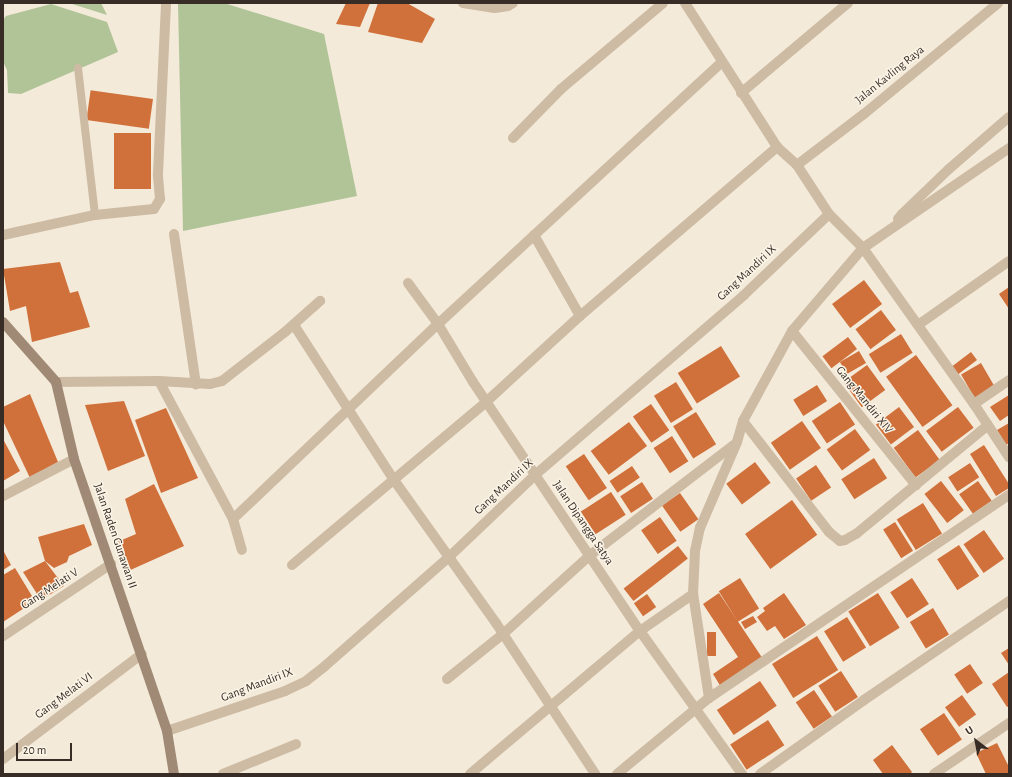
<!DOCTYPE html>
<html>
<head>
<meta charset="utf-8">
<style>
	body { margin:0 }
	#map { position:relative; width:1012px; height:777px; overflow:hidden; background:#f4ead9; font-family:"Alegreya Sans",sans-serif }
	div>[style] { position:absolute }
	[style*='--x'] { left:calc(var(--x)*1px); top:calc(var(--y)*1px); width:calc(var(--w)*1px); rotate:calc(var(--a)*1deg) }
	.green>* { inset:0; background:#b0c498 }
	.building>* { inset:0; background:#d0703a; transform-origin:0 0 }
	.lane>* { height:8px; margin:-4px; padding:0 4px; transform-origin:4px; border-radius:4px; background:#cdbba4 }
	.street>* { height:10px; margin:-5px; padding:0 5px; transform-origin:5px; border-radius:5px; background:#cdbba4 }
	.secondary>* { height:10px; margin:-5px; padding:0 5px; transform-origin:5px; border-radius:5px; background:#a08a75 }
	span { translate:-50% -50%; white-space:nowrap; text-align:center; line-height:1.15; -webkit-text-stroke:3px #fbf4e6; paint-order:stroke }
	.street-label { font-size:12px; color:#372d26 }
	.frame { position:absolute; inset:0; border:4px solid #372d26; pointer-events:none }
	.north { position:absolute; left:956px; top:721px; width:40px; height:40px; -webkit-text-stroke:3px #fbf4e6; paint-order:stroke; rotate:328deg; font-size:11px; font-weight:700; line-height:16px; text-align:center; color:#372d26 }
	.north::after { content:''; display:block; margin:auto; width:14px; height:18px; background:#372d26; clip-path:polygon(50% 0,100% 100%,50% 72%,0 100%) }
	.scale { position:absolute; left:16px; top:743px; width:56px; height:18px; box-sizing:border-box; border:2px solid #372d26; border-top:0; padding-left:5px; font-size:12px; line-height:14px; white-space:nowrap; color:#372d26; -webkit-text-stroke:3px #fbf4e6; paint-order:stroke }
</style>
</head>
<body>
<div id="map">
	<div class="green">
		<div style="clip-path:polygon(69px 3px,101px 3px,107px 15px)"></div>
		<div style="clip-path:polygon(178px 3px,224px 3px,324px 34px,357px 196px,183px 231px)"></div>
		<div style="clip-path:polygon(51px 4px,107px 22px,118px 52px,21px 94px,8px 93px,7px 70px,3px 62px,3px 20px,6px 16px)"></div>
	</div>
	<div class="building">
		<div style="clip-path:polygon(346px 3px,370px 3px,360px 27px,336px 24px)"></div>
		<div style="clip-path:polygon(378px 3px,407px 3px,435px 19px,422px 43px,368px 32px)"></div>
		<div style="left:153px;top:99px;width:30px;height:63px;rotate:98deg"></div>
		<div style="left:114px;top:133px;width:37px;height:56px"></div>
		<div style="clip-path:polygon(60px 262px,70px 293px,78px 291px,90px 327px,32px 342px,26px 306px,10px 311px,3px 269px)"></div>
		<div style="left:864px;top:280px;width:30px;height:40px;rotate:53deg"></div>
		<div style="clip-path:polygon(1009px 287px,1009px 309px,999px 294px)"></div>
		<div style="left:881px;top:310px;width:25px;height:32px;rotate:53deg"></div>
		<div style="left:901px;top:334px;width:22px;height:38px;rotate:58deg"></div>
		<div style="left:848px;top:337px;width:15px;height:32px;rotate:53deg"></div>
		<div style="left:721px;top:346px;width:36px;height:51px;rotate:58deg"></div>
		<div style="left:859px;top:351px;width:14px;height:22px;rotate:60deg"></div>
		<div style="left:971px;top:352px;width:10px;height:26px;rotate:53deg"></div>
		<div style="left:916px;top:355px;width:62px;height:37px;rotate:54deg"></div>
		<div style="left:981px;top:363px;width:28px;height:23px;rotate:60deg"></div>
		<div style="left:867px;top:365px;width:31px;height:29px;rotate:54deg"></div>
		<div style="left:676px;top:382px;width:32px;height:26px;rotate:58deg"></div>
		<div style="left:817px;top:385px;width:19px;height:28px;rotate:58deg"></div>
		<div style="clip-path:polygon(30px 394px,58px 462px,30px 478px,3px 421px,3px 407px)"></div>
		<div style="clip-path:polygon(1009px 395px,1009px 415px,1000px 421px,990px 407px)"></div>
		<div style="clip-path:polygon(124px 401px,145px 456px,108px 471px,85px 405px)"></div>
		<div style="left:840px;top:402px;width:27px;height:34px;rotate:56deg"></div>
		<div style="left:651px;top:404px;width:32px;height:22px;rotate:55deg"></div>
		<div style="left:899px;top:407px;width:25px;height:29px;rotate:53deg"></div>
		<div style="left:958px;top:407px;width:26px;height:40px;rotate:53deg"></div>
		<div style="clip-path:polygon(166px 408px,198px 478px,161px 493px,135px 420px)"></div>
		<div style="left:696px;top:412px;width:38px;height:27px;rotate:58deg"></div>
		<div style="left:802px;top:421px;width:33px;height:38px;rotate:55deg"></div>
		<div style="left:629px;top:422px;width:30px;height:48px;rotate:53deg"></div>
		<div style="clip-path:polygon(1009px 423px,1009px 443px,1006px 445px,997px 430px)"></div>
		<div style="left:855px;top:429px;width:26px;height:35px;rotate:54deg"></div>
		<div style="left:918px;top:430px;width:37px;height:30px;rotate:54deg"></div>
		<div style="left:672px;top:436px;width:30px;height:22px;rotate:57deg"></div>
		<div style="clip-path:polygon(3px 439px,20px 471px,3px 481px)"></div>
		<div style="clip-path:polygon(984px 445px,1009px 484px,1009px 488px,996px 496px,970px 454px)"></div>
		<div style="left:584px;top:454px;width:41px;height:22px;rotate:56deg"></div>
		<div style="left:874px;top:458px;width:24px;height:39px;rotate:57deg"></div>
		<div style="left:755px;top:462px;width:26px;height:36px;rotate:53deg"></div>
		<div style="left:970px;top:463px;width:17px;height:26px;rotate:57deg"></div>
		<div style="left:816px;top:465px;width:27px;height:24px;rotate:56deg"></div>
		<div style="left:632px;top:466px;width:14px;height:27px;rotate:56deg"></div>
		<div style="left:941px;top:481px;width:37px;height:21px;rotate:52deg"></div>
		<div style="left:978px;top:481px;width:24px;height:23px;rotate:55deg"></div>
		<div style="left:642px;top:482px;width:20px;height:26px;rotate:57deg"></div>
		<div style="clip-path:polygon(154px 484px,184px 546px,126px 572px,115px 543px,136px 534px,125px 499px)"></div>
		<div style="left:611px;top:492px;width:27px;height:36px;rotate:57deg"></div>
		<div style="left:680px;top:493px;width:32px;height:22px;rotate:55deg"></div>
		<div style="left:792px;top:500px;width:43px;height:58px;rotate:54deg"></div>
		<div style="left:923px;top:503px;width:36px;height:31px;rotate:58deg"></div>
		<div style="left:660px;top:517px;width:29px;height:23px;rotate:55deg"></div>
		<div style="left:895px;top:522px;width:34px;height:14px;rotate:58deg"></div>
		<div style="clip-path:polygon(84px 524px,92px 545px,69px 556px,67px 562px,54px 568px,45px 561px,38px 537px)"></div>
		<div style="left:984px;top:530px;width:35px;height:25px;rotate:55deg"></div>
		<div style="left:959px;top:545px;width:37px;height:26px;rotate:57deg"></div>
		<div style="left:678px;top:546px;width:16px;height:69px;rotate:52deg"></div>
		<div style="clip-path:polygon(3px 550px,11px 565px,3px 570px)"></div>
		<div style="clip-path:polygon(45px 561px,64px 586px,41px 600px,23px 572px)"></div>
		<div style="clip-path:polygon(15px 568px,35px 601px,3px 622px,3px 575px)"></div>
		<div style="left:740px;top:578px;width:36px;height:25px;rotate:58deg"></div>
		<div style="left:912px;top:578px;width:31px;height:26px;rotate:57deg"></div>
		<div style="clip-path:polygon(719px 593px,763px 659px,721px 687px,713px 674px,738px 657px,703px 604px)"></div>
		<div style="clip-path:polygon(784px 593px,806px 625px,784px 639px,775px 626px,767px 631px,757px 617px,765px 611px,763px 608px)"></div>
		<div style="left:878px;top:593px;width:41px;height:35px;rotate:58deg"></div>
		<div style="left:647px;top:594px;width:16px;height:16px;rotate:55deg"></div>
		<div style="left:933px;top:608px;width:31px;height:27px;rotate:59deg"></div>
		<div style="clip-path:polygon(753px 616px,757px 622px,745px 629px,741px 622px)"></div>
		<div style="left:847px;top:617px;width:36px;height:27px;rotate:58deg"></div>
		<div style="left:707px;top:632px;width:9px;height:24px"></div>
		<div style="left:817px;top:636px;width:40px;height:53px;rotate:58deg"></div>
		<div style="clip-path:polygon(1009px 648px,1009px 665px,1001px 653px)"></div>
		<div style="left:970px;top:664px;width:23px;height:19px;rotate:56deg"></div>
		<div style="left:841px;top:671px;width:31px;height:27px;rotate:57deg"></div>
		<div style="clip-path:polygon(1009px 672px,1009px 706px,1007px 707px,992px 684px)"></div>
		<div style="left:760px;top:681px;width:30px;height:52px;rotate:56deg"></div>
		<div style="left:814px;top:690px;width:32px;height:22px;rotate:56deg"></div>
		<div style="left:962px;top:695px;width:24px;height:21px;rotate:54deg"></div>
		<div style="left:944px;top:713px;width:32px;height:29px;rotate:56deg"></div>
		<div style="left:768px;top:720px;width:30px;height:45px;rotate:57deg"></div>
		<div style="clip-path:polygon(997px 743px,1009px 767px,1009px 774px,986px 774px,976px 753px)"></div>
		<div style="clip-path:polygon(892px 745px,912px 772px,910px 774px,883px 774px,873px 760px)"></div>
	</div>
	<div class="lane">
		<div style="--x:78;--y:68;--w:148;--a:83.4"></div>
	</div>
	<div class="street">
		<div style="--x:463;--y:3;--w:32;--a:9"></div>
		<div style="--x:495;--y:8;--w:13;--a:-9"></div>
		<div style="--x:508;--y:6;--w:6;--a:-31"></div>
		<div style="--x:685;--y:3;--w:171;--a:57.4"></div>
		<div style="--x:777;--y:147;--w:27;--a:42"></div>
		<div style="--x:797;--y:165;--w:59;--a:56.9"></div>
		<div style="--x:829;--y:214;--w:48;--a:45"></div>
		<div style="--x:863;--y:248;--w:191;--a:54.6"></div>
		<div style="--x:974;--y:404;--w:64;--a:56.6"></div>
		<div style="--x:741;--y:93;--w:140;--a:-40.1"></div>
		<div style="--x:513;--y:138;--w:69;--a:-45.6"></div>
		<div style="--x:561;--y:89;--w:133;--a:-40.1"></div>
		<div style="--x:797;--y:165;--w:84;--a:-37.3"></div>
		<div style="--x:864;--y:114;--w:174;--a:-39.6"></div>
		<div style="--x:898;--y:219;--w:6;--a:-51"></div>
		<div style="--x:902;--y:214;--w:65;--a:-43.8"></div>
		<div style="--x:949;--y:169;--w:79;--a:-40.9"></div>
		<div style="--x:174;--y:234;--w:152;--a:81.7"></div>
		<div style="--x:3;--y:235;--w:94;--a:-12.3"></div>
		<div style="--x:95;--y:215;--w:59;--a:-5.8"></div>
		<div style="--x:154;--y:209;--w:12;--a:-59"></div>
		<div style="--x:160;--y:199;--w:25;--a:-95"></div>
		<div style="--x:158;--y:174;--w:171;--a:-87.3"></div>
		<div style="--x:534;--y:235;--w:93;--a:60.4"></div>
		<div style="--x:408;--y:283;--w:51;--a:53.8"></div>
		<div style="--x:438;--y:324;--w:68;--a:58.9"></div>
		<div style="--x:473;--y:382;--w:300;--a:56.2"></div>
		<div style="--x:640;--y:631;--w:176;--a:54.5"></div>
		<div style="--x:294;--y:325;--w:184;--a:57.2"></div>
		<div style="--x:394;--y:480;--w:176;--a:54.5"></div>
		<div style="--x:496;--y:623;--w:181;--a:56.7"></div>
		<div style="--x:918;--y:325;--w:111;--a:-35.1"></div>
		<div style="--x:792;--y:331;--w:198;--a:51.2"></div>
		<div style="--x:159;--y:381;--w:157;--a:61.8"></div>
		<div style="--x:233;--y:519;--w:32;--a:74"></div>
		<div style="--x:56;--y:382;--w:103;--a:-0.6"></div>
		<div style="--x:159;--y:381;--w:51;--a:3.4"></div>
		<div style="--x:210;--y:384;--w:12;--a:-14"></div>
		<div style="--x:222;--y:381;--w:80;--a:-37.9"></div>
		<div style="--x:285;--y:332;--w:47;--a:-41.5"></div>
		<div style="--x:974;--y:404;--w:42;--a:-34.4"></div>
		<div style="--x:743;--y:421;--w:140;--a:52.2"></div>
		<div style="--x:829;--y:532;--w:14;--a:39"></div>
		<div style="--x:840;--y:541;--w:5;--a:-11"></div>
		<div style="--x:845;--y:540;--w:13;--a:-29"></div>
		<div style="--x:856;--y:534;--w:171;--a:-39.5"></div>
		<div style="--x:3;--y:496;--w:80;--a:-27.5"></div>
		<div style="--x:233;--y:519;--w:283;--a:-43.6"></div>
		<div style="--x:438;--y:324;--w:386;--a:-42.7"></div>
		<div style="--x:292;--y:565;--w:253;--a:-40"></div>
		<div style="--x:486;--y:402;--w:127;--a:-42.5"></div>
		<div style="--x:580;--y:316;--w:260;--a:-40.6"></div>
		<div style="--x:3;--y:636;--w:130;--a:-33.7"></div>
		<div style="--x:447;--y:679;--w:72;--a:-38.8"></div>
		<div style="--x:503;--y:634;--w:116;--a:-42.2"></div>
		<div style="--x:589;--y:556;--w:185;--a:-37.5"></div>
		<div style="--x:709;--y:698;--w:105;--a:-98.7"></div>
		<div style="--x:693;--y:594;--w:43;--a:-87.3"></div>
		<div style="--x:695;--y:551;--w:24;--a:-78"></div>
		<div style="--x:700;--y:528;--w:94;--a:-66.7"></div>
		<div style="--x:737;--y:442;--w:22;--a:-74"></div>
		<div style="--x:743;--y:421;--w:102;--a:-61.4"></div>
		<div style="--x:792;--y:331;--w:109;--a:-49.5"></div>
		<div style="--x:863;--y:248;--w:177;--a:-34.4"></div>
		<div style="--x:167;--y:731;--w:125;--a:-18.7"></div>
		<div style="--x:285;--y:691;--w:23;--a:-25"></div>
		<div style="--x:306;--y:681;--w:24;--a:-38"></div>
		<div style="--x:325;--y:666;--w:165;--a:-41.3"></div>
		<div style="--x:449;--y:557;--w:119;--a:-43.6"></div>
		<div style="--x:535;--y:475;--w:276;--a:-40.7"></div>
		<div style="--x:744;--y:295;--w:117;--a:-43.6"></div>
		<div style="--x:3;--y:759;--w:174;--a:-37.1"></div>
		<div style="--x:223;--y:774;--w:79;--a:-22.3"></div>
		<div style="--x:470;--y:774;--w:222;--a:-40.1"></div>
		<div style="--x:640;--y:631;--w:65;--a:-34.9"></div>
		<div style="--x:617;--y:774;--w:119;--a:-39.6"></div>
		<div style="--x:709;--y:698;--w:362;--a:-34.1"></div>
		<div style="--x:760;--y:774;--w:128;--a:-35.4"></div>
		<div style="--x:864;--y:700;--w:176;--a:-34.3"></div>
		<div style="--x:934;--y:774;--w:91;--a:-34.2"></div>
	</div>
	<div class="secondary">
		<div style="--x:3;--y:322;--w:80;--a:48.5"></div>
		<div style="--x:56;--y:382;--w:79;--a:76.8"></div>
		<div style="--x:74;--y:459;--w:287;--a:71.1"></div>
		<div style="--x:167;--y:731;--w:44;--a:80.8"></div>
	</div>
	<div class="street-label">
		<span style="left:890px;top:75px;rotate:-39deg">Jalan Kavling Raya</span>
		<span style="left:747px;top:273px;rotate:-43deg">Gang Mandiri IX</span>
		<span style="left:864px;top:400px;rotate:51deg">Gang Mandiri XIV</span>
		<span style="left:504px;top:487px;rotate:-43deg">Gang Mandiri IX</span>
		<span style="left:583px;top:523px;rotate:56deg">Jalan Dipangga Satya</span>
		<span style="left:115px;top:536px;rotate:71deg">Jalan Raden Gunawan II</span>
		<span style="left:50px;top:589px;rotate:-33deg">Gang Melati V</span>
		<span style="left:257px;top:685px;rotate:-21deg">Gang Mandiri IX</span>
		<span style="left:64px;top:696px;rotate:-37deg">Gang Melati VI</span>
	</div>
	<div class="frame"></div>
	<div class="north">U</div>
	<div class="scale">20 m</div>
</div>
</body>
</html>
